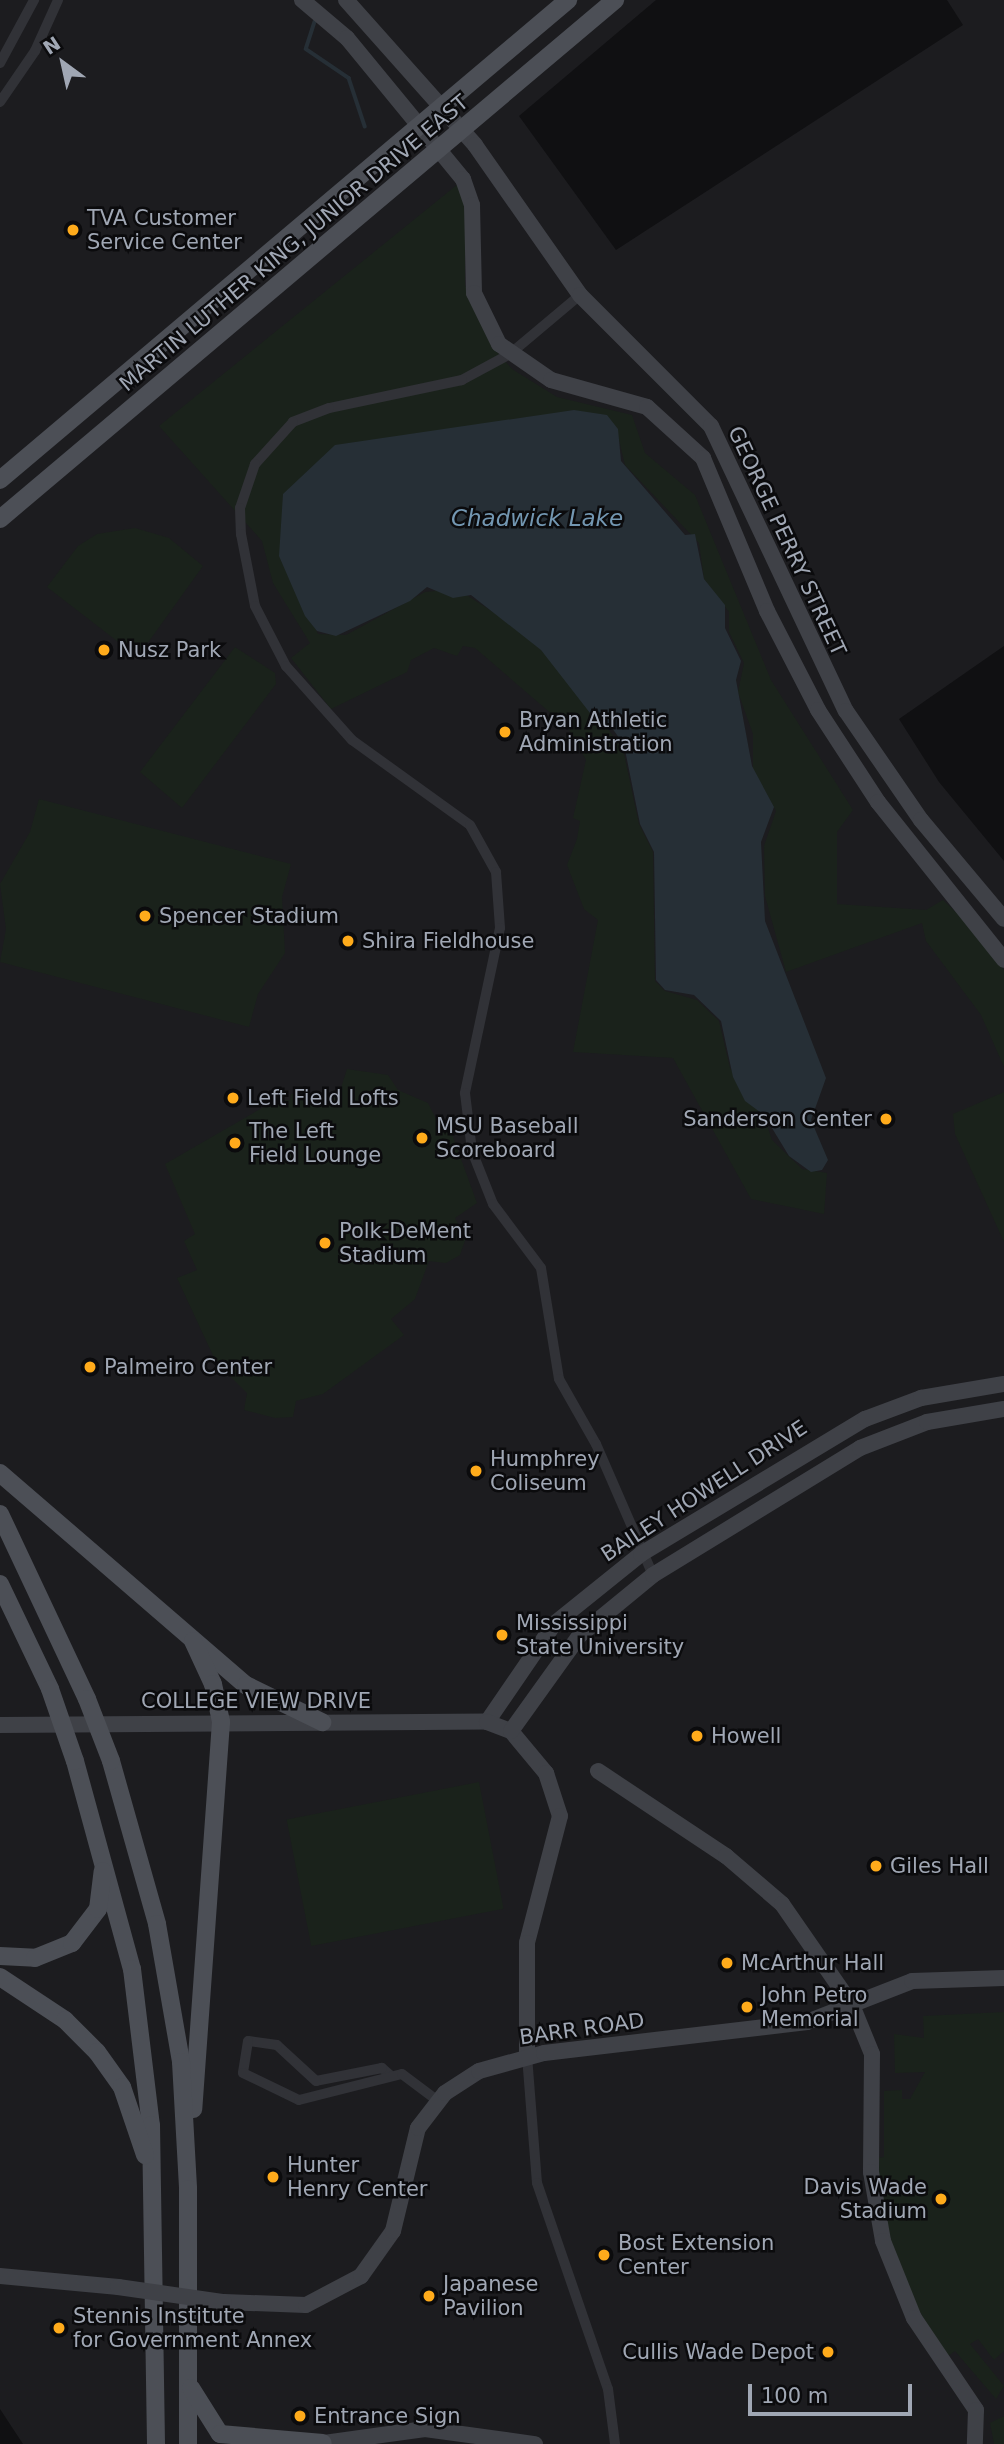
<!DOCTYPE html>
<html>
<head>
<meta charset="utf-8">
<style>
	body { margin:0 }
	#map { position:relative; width:1004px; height:2444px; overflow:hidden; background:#101012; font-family:"DejaVu Sans",sans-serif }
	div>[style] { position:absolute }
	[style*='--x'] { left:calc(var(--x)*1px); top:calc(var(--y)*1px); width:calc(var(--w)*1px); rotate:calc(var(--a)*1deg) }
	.built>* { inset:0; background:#1c1c1f }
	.green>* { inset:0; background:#1a221b; transform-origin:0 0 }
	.water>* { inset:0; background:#262f36 }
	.stream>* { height:3.5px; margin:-1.75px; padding:0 1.75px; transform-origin:1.75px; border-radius:1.75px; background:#262f36 }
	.street>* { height:10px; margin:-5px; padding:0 5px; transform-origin:5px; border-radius:5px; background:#313237 }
	.secondary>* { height:16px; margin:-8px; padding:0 8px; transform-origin:8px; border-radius:8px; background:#3f4147 }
	.primary>* { height:18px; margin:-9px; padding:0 9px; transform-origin:9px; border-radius:9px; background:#4c4f56 }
	.secondary-bridge>* { height:16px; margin:-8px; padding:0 8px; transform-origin:8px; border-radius:8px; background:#3f4147 }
	.primary-bridge>* { height:18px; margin:-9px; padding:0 9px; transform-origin:9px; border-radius:9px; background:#4c4f56 }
	.dots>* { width:19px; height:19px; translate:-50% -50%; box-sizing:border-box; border:4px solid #0b0b0d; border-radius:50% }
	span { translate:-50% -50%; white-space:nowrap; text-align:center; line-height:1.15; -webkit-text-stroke:5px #0b0b0d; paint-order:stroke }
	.poi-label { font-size:21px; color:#a0a7b4 }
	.left { translate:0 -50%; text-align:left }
	.right { translate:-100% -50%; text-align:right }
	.street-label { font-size:21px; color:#a0a7b4 }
	.water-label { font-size:23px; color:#7397b2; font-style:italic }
	.north { position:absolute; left:28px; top:28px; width:70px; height:70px; -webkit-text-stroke:5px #0b0b0d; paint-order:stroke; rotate:327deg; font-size:19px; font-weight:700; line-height:28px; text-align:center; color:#a0a7b4 }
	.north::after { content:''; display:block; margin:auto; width:24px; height:32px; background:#a0a7b4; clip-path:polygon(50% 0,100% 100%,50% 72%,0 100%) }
	.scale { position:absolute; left:748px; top:2384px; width:164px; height:32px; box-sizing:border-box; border:4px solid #a0a7b4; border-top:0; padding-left:9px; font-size:21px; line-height:24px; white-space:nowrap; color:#a0a7b4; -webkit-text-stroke:5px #0b0b0d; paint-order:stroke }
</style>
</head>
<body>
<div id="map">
	<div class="built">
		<div style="clip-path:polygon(0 0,656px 0,519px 116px,616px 250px,963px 25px,947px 0,1004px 0,1004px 646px,899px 719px,939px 782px,1004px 861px,1004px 2444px,23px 2444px,0 2409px)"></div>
	</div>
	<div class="green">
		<div style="clip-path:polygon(458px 184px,465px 206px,465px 285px,491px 345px,512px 369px,557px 397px,632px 415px,645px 453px,695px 495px,771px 680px,853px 810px,837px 832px,837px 904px,926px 910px,943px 900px,960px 916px,1004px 970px,1004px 1067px,981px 1015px,926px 941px,922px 923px,786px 972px,765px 896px,764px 846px,776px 811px,753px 769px,753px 734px,738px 692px,744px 663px,729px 632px,729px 612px,704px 579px,699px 543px,625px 465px,617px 432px,280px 557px,318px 634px,346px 635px,425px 592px,457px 589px,515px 626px,565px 672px,623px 749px,639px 824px,653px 852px,655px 981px,665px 991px,697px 1000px,719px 1021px,730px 1068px,764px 1116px,772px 1140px,802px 1169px,827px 1173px,824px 1214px,751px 1199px,673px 1058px,573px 1052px,598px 920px,584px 909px,567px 865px,577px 839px,580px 821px,573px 818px,586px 760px,568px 728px,475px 648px,463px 646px,457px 656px,434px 648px,411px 660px,407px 672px,331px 709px,291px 658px,310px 643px,273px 583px,262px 541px,159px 426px)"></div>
		<div style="clip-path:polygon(135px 528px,169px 538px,203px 566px,142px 651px,130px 651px,47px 587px,78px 546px,97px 534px)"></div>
		<div style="clip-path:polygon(235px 647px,275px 673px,276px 684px,182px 808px,140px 772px)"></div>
		<div style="clip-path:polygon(39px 799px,291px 864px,282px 897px,285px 953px,258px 994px,249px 1027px,0 962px,6px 929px,0 884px,30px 832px)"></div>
		<div style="clip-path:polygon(347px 1069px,388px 1075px,398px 1090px,428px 1103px,437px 1121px,448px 1123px,477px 1203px,455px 1218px,466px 1238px,460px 1255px,446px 1263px,429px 1261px,415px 1299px,391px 1319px,404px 1335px,323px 1394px,296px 1401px,293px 1417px,275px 1418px,244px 1410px,247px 1393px,216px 1362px,177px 1278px,197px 1270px,184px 1241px,195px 1234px,165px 1164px,274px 1101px,290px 1100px,291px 1094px,339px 1094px)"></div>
		<div style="clip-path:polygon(1004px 1092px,1004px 1242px,955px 1134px,953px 1114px)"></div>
		<div style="left:479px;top:1782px;width:129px;height:196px;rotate:79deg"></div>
		<div style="clip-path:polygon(1004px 2012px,1004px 2351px,994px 2360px,978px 2339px,970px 2344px,1004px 2386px,996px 2399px,955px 2351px,948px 2356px,921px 2314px,894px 2259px,875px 2158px,884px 2157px,884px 2091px,902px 2090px,902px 2099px,910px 2099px,925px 2072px,895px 2073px,894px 2034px,924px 2038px,923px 2016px)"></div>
		<div style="clip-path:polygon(1004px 2416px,1004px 2444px,994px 2444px,990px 2423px)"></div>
	</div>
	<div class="water">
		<div style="clip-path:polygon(574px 410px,607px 415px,618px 429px,621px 461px,685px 535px,695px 534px,704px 579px,725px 605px,725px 628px,741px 661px,736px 680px,752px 766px,774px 807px,761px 842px,765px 921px,826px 1078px,811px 1120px,828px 1160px,822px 1170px,811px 1172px,789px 1156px,764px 1115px,745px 1101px,733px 1077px,721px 1021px,694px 995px,665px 990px,656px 980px,654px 852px,640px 824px,624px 745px,610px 725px,590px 713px,541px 650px,471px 595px,453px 598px,427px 587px,410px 601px,336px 636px,317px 631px,305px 616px,279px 556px,283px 494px,335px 445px)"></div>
	</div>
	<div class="stream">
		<div style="--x:315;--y:22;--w:28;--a:108"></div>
		<div style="--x:306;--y:49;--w:52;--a:34"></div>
		<div style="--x:349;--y:78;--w:51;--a:71.6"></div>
	</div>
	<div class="street">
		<div style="--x:0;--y:63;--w:72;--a:-61.6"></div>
		<div style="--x:0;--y:102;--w:62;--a:-55.5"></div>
		<div style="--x:35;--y:51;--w:56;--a:-65.7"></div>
		<div style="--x:580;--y:295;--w:92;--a:139.9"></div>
		<div style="--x:510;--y:354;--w:55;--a:151.6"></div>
		<div style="--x:462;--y:380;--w:136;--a:168.1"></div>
		<div style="--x:329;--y:408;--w:39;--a:159"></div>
		<div style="--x:293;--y:422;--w:57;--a:132.1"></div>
		<div style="--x:255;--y:464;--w:46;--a:108.8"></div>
		<div style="--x:240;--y:508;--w:26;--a:88"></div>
		<div style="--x:241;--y:534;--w:73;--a:79"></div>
		<div style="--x:255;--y:606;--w:68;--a:62.7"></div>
		<div style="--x:286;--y:666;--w:99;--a:48.3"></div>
		<div style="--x:352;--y:740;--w:145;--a:35.8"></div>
		<div style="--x:470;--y:825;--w:54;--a:61"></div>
		<div style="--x:496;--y:872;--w:56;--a:85.9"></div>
		<div style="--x:500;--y:928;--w:169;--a:102"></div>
		<div style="--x:465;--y:1093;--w:58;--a:83.1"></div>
		<div style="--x:472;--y:1151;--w:57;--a:68.4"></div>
		<div style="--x:493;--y:1204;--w:80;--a:53.1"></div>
		<div style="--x:541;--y:1268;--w:112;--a:80.8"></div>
		<div style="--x:559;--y:1379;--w:75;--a:60.4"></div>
		<div style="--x:596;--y:1444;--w:143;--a:66.5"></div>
		<div style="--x:527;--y:2056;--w:127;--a:85.5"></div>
		<div style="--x:537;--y:2183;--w:218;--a:71"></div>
		<div style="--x:608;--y:2389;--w:55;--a:82.7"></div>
		<div style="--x:390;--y:2075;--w:11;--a:-139"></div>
		<div style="--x:382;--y:2068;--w:67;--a:168.9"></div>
		<div style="--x:316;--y:2081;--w:53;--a:-137.3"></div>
		<div style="--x:277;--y:2045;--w:29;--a:-172"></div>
		<div style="--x:248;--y:2041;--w:32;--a:99"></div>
		<div style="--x:243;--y:2073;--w:62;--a:25.7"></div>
		<div style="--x:299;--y:2100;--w:106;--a:-14.2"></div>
		<div style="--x:402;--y:2074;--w:45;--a:36.9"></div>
	</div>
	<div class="secondary">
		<div style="--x:302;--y:0;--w:59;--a:40.2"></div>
		<div style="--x:347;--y:38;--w:183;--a:50.6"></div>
		<div style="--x:463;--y:179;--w:28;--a:71"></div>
		<div style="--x:472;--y:205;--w:88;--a:88.7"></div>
		<div style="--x:474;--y:293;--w:57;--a:63.9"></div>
		<div style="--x:499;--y:344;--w:63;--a:34.7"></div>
		<div style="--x:551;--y:380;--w:100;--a:15.7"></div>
		<div style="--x:647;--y:407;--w:76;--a:42.3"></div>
		<div style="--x:703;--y:458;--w:166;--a:67.3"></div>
		<div style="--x:767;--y:611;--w:111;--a:62.7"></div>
		<div style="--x:818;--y:710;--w:110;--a:56.9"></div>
		<div style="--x:878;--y:802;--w:202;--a:51.4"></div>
		<div style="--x:346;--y:0;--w:194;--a:48.3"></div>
		<div style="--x:475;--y:145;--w:183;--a:55"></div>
		<div style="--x:580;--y:295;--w:185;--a:45"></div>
		<div style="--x:711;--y:426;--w:315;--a:64.7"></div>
		<div style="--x:846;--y:711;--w:132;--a:55.5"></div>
		<div style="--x:921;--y:820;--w:129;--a:50"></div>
		<div style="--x:487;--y:1722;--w:119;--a:-55.6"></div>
		<div style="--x:554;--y:1624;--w:112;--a:-38.8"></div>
		<div style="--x:641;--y:1554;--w:262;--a:-31.1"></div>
		<div style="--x:865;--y:1419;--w:60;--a:-20.6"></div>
		<div style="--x:921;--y:1398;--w:84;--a:-9.6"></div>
		<div style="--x:0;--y:1725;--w:487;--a:-0.4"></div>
		<div style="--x:487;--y:1722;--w:26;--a:21"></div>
		<div style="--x:511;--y:1731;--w:55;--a:50.2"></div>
		<div style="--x:546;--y:1773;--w:45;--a:72"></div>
		<div style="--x:560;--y:1816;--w:131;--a:104.6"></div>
		<div style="--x:527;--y:1943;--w:113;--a:90"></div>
		<div style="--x:511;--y:1731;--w:118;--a:-54.3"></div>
		<div style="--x:580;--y:1635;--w:94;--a:-39.4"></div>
		<div style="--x:653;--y:1575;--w:243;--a:-31.5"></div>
		<div style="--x:860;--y:1448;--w:72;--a:-21.2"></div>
		<div style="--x:927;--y:1422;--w:78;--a:-9.6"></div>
		<div style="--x:598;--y:1771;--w:154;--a:33.6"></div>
		<div style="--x:726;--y:1856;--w:74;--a:40.6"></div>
		<div style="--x:782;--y:1904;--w:123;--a:55.3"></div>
		<div style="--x:852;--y:2005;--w:53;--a:67.8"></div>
		<div style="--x:872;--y:2054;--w:118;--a:90.5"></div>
		<div style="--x:871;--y:2172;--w:70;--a:80.1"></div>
		<div style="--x:883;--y:2241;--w:83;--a:68.1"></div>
		<div style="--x:914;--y:2318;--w:111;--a:56"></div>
		<div style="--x:976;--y:2410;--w:34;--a:92"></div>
		<div style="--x:0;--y:2276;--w:119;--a:5.3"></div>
		<div style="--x:224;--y:2302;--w:82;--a:2.1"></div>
		<div style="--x:306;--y:2305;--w:62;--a:-27.8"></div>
		<div style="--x:361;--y:2276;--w:55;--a:-54.6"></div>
		<div style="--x:393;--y:2231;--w:106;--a:-76.4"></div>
		<div style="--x:418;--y:2128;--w:44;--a:-52.4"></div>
		<div style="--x:445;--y:2093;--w:40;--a:-32.9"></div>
		<div style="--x:479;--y:2071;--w:67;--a:-15.5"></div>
		<div style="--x:544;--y:2053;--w:265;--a:-6.7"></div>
		<div style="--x:807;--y:2022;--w:113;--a:-21.3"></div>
		<div style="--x:912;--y:1981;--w:92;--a:-1.9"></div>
		<div style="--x:317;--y:2444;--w:109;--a:-7.9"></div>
		<div style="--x:425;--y:2429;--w:111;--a:7.8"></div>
	</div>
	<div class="primary">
		<div style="--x:0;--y:480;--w:744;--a:-40.2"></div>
		<div style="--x:0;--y:519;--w:805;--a:-40.16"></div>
		<div style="--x:0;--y:1473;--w:325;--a:40.8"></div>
		<div style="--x:246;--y:1685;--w:85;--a:26"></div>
		<div style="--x:0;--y:1514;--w:204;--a:64.8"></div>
		<div style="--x:0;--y:1584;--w:116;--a:64.5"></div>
		<div style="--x:193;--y:1641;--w:47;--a:65.1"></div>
		<div style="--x:213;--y:1684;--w:39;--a:78"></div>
		<div style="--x:221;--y:1722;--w:388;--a:94.1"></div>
		<div style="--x:75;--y:1761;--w:216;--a:74.7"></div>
		<div style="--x:132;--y:1969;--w:157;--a:83.1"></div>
		<div style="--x:151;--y:2125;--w:319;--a:89.1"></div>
		<div style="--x:111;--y:1761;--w:169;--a:74.2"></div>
		<div style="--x:157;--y:1924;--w:140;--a:80.1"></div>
		<div style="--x:181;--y:2062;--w:127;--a:86.8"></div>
		<div style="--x:188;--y:2189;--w:255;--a:90"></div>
		<div style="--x:0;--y:1956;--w:35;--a:3"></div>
		<div style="--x:35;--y:1958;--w:40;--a:-22"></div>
		<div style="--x:72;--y:1943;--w:43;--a:-52.6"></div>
		<div style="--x:98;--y:1909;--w:38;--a:-83"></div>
		<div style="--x:0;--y:1977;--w:78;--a:33.5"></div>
		<div style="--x:65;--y:2020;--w:45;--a:45"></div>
		<div style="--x:97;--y:2052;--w:43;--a:54.5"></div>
		<div style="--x:122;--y:2087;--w:72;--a:71.3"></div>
		<div style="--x:191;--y:2388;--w:54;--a:57.8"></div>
		<div style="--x:220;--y:2434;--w:103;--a:5"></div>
	</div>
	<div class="secondary-bridge">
		<div style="--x:118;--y:2287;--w:107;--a:8.1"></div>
	</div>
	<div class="primary-bridge">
		<div style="--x:50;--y:1689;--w:76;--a:70.9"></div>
		<div style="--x:87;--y:1699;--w:66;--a:68.8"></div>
	</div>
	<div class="dots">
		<div style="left:73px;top:230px;background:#ffab1b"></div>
		<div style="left:104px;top:650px;background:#ffab1b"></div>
		<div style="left:505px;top:732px;background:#ffab1b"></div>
		<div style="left:145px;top:916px;background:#ffab1b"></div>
		<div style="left:348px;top:941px;background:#ffab1b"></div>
		<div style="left:233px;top:1098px;background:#ffab1b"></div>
		<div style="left:886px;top:1119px;background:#ffab1b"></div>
		<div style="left:422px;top:1138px;background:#ffab1b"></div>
		<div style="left:235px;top:1143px;background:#ffab1b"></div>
		<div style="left:325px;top:1243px;background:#ffab1b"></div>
		<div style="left:90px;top:1367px;background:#ffab1b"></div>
		<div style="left:476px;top:1471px;background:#ffab1b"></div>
		<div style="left:502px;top:1635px;background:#ffab1b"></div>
		<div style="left:697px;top:1736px;background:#ffab1b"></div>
		<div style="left:876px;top:1866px;background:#ffab1b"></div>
		<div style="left:727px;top:1963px;background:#ffab1b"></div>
		<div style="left:747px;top:2007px;background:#ffab1b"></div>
		<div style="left:273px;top:2177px;background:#ffab1b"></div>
		<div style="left:941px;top:2199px;background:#ffab1b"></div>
		<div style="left:604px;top:2255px;background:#ffab1b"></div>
		<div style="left:429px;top:2296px;background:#ffab1b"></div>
		<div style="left:59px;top:2328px;background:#ffab1b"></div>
		<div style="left:828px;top:2352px;background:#ffab1b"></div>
		<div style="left:300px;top:2416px;background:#ffab1b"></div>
	</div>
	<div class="poi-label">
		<span class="left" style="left:87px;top:230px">TVA Customer<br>Service Center</span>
		<span class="left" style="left:118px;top:650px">Nusz Park</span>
		<span class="left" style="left:519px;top:732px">Bryan Athletic<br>Administration</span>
		<span class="left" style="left:159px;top:916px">Spencer Stadium</span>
		<span class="left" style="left:362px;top:941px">Shira Fieldhouse</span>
		<span class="left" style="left:247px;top:1098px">Left Field Lofts</span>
		<span class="right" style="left:872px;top:1119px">Sanderson Center</span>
		<span class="left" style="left:436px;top:1138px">MSU Baseball<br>Scoreboard</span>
		<span class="left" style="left:249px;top:1143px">The Left<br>Field Lounge</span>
		<span class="left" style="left:339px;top:1243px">Polk-DeMent<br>Stadium</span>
		<span class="left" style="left:104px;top:1367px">Palmeiro Center</span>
		<span class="left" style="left:490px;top:1471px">Humphrey<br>Coliseum</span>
		<span class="left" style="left:516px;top:1635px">Mississippi<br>State University</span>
		<span class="left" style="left:711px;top:1736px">Howell</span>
		<span class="left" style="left:890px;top:1866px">Giles Hall</span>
		<span class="left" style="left:741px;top:1963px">McArthur Hall</span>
		<span class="left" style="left:761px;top:2007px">John Petro<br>Memorial</span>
		<span class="left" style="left:287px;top:2177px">Hunter<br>Henry Center</span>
		<span class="right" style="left:927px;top:2199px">Davis Wade<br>Stadium</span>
		<span class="left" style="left:618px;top:2255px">Bost Extension<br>Center</span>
		<span class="left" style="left:443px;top:2296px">Japanese<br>Pavilion</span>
		<span class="left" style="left:73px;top:2328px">Stennis Institute<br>for Government Annex</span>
		<span class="right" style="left:814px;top:2352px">Cullis Wade Depot</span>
		<span class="left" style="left:314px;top:2416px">Entrance Sign</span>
	</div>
	<div class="street-label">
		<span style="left:294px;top:243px;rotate:-40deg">MARTIN LUTHER KING, JUNIOR DRIVE EAST</span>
		<span style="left:787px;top:541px;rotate:65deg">GEORGE PERRY STREET</span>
		<span style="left:704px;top:1491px;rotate:-33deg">BAILEY HOWELL DRIVE</span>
		<span style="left:256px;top:1701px">COLLEGE VIEW DRIVE</span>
		<span style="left:582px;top:2029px;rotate:-8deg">BARR ROAD</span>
	</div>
	<div class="water-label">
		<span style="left:537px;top:518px">Chadwick Lake</span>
	</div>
	<div class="north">N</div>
	<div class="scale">100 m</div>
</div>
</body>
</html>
